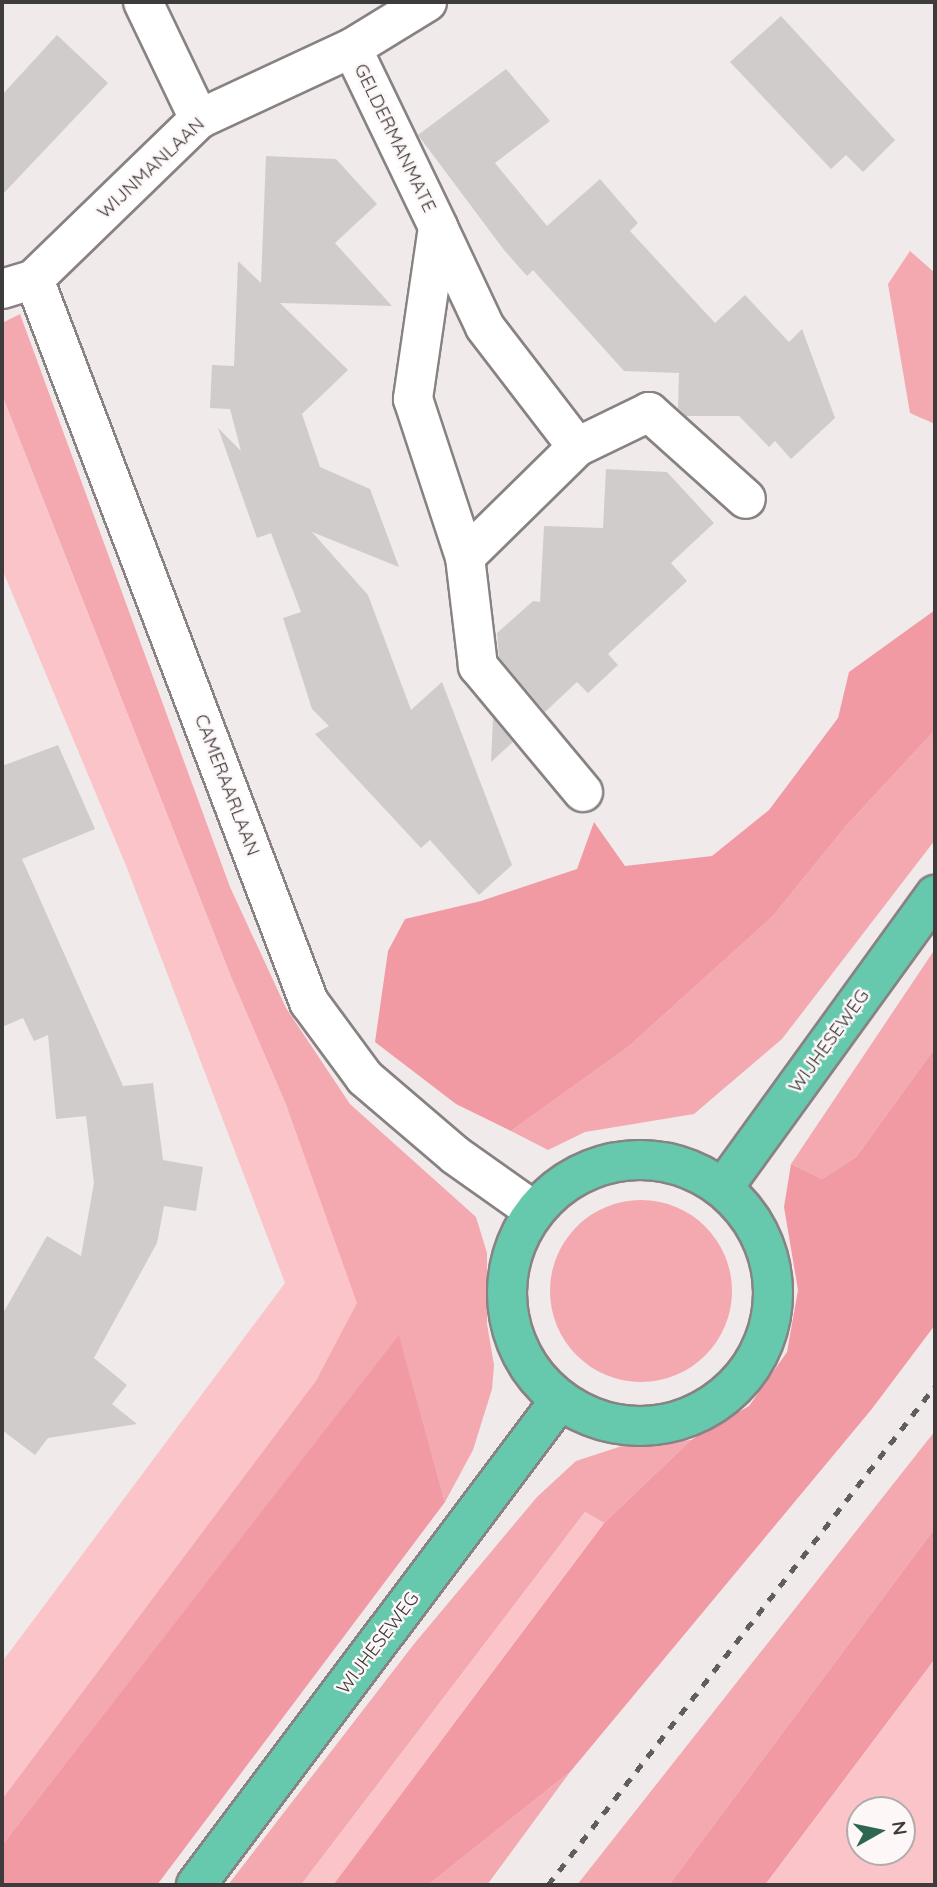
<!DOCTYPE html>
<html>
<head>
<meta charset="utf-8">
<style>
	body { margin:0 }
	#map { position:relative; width:937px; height:1887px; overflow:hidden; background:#f0eaea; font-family:Quicksand,sans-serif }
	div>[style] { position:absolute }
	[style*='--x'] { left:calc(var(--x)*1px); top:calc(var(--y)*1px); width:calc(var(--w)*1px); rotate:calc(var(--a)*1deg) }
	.green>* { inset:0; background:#f4a8b0 }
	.round { border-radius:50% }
	.forest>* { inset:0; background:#f19aa4 }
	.water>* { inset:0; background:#fbc4c9 }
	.building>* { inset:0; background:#d1cccc }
	.roads { filter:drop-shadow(2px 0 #888283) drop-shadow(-2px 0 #888283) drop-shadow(0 2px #888283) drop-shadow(0 -2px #888283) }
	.street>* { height:38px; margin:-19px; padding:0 19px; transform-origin:19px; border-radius:19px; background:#fff }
	.primary>* { height:38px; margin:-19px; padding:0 19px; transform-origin:19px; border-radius:19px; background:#66c9ad }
	.primary>.ring { margin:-19px; padding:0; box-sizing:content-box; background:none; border:38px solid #66c9ad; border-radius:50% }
	.rail>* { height:5px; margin-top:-2.5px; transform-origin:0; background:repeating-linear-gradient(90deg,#605d5d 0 9px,transparent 0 18px) }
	span { translate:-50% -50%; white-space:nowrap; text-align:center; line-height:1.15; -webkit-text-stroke:5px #fdf7f7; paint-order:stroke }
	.street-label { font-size:19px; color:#3e3b3c }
	.frame { position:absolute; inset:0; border:4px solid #3e3b3c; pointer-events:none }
	.north { position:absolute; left:846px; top:1796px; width:70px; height:70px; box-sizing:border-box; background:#fdf7f7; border:2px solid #b1acac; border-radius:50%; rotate:81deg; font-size:19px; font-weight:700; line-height:28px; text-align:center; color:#3e3b3c }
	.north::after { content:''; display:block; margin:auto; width:24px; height:32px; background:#2d674f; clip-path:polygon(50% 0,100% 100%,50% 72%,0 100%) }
</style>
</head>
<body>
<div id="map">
	<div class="green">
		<div style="clip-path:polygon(910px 251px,935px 273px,935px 424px,910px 413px,888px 284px)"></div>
		<div style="clip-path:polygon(20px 314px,230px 887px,286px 1008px,350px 1104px,476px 1217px,487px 1253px,487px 1324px,494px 1365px,492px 1389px,473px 1450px,445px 1502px,399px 1336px,2px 1845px,2px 1799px,317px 1379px,287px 1107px,231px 977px,2px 395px,2px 323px)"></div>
		<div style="clip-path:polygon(935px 730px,935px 840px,782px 1039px,694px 1114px,585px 1132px,548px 1150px,511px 1131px,628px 1047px,773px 916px,846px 826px)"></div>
		<div style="clip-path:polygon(935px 949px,935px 1048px,856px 1157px,822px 1179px,791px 1164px)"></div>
		<div class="round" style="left:550px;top:1200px;width:182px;height:182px"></div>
		<div style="clip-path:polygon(935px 1431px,935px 1528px,669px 1885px,577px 1885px)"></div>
		<div style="clip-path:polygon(691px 1440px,604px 1523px,585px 1512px,301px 1885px,228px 1885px,414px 1644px,537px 1497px,576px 1461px,625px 1445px)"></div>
		<div style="clip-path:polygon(570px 1772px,487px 1885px,428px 1885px)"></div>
	</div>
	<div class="forest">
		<div style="clip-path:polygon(935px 610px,935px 730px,846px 826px,773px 916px,628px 1047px,511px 1131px,456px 1104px,375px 1042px,388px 951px,405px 919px,481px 901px,577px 869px,594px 822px,625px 866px,712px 856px,769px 810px,838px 718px,849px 672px)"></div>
		<div style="clip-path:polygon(935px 1048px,935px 1325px,871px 1410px,570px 1772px,428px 1885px,333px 1885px,604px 1523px,691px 1440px,749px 1406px,787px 1352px,798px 1290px,784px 1207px,791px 1164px,822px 1179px,856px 1157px)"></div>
		<div style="clip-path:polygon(399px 1335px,445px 1502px,157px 1885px,2px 1885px,2px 1845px)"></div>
		<div style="clip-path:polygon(935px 1528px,935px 1659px,765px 1885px,669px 1885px)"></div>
	</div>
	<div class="water">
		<div style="clip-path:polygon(2px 395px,231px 977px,287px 1107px,357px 1303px,317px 1379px,2px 1799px,2px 1662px,285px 1283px,127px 868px,2px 569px)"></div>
		<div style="clip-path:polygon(585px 1512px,604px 1523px,333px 1885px,301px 1885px)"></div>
		<div style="clip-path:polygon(evenodd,935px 1659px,935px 1885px,765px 1885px,935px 1659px,860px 1810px,902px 1810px,902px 1852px,860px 1852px,860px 1810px)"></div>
	</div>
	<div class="building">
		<div style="clip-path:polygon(781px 16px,895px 140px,863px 172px,846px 155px,831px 169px,730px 62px)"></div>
		<div style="clip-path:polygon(57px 35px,108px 83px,2px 195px,2px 95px)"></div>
		<div style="clip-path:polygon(506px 69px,550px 121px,495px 163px,547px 226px,600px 179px,638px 223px,630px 231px,715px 323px,745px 295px,789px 342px,802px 329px,835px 418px,791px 459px,775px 441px,769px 447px,739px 416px,686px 416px,678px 408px,679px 373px,624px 371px,533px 270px,527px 276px,504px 250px,418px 135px)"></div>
		<div style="clip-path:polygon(266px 156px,336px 159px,377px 204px,335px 243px,392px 306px,280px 303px,348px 370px,302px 414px,320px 467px,370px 489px,399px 567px,312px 532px,368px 595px,411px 710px,442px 682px,512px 865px,479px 895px,430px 840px,421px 848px,315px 734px,329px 726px,312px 709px,283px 618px,301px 612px,271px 533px,257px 538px,218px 428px,241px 451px,230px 409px,210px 408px,212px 365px,234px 366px,238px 261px,261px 283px)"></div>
		<div style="clip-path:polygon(606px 469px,667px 472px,714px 523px,671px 563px,687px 581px,608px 654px,618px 665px,588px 693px,577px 682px,545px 712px,499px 657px,497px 633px,533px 601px,540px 602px,544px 526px,603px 528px)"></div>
		<div style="clip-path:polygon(493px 718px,513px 742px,491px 762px)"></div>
		<div style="clip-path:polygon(58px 745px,95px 829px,22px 859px,123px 1086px,153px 1083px,163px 1160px,203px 1167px,196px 1211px,164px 1206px,157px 1243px,94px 1358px,127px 1385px,112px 1404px,137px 1424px,48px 1438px,35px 1455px,2px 1430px,2px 1315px,47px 1236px,81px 1256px,94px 1183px,86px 1116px,56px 1119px,48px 1035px,34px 1041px,23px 1018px,2px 1027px,2px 766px)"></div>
	</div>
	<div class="roads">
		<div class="street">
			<div style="--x:143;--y:2;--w:130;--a:64.4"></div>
			<div style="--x:352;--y:48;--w:199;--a:64.3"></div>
			<div style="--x:438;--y:227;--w:174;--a:98.3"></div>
			<div style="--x:413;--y:399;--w:166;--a:71.8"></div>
			<div style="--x:465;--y:557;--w:110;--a:83.2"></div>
			<div style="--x:478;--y:666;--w:164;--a:50.2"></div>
			<div style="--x:438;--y:227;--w:110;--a:64.8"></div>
			<div style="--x:485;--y:327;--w:151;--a:52.5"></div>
			<div style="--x:34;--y:279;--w:774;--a:69.18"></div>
			<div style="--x:309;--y:1002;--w:94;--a:53.6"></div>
			<div style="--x:365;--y:1078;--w:118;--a:40.5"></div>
			<div style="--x:455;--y:1155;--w:97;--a:35.3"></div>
			<div style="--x:2;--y:289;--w:34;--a:-17"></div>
			<div style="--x:34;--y:279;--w:230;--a:-44.1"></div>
			<div style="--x:199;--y:119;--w:169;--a:-24.9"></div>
			<div style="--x:352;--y:48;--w:88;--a:-31.5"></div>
			<div style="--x:465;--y:557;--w:157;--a:-44.5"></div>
			<div style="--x:577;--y:447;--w:80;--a:-25.9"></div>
			<div style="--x:649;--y:412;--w:130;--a:41.9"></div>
		</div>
		<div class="primary">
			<div class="ring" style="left:507px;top:1160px;width:228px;height:228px"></div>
			<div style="--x:723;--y:1188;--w:362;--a:-54.1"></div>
			<div style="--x:196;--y:1885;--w:606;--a:-53.11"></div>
		</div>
	</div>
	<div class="rail">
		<div style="--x:548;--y:1885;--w:631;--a:-52.2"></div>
	</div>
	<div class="street-label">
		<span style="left:395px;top:138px;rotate:64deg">GELDERMANMATE</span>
		<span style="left:151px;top:168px;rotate:-43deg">WIJNMANLAAN</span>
		<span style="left:227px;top:785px;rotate:69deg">CAMERAARLAAN</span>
		<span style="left:829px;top:1041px;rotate:-54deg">WIJHESEWEG</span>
		<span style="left:378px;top:1643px;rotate:-53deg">WIJHESEWEG</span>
	</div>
	<div class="frame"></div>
	<div class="north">N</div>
</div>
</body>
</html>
